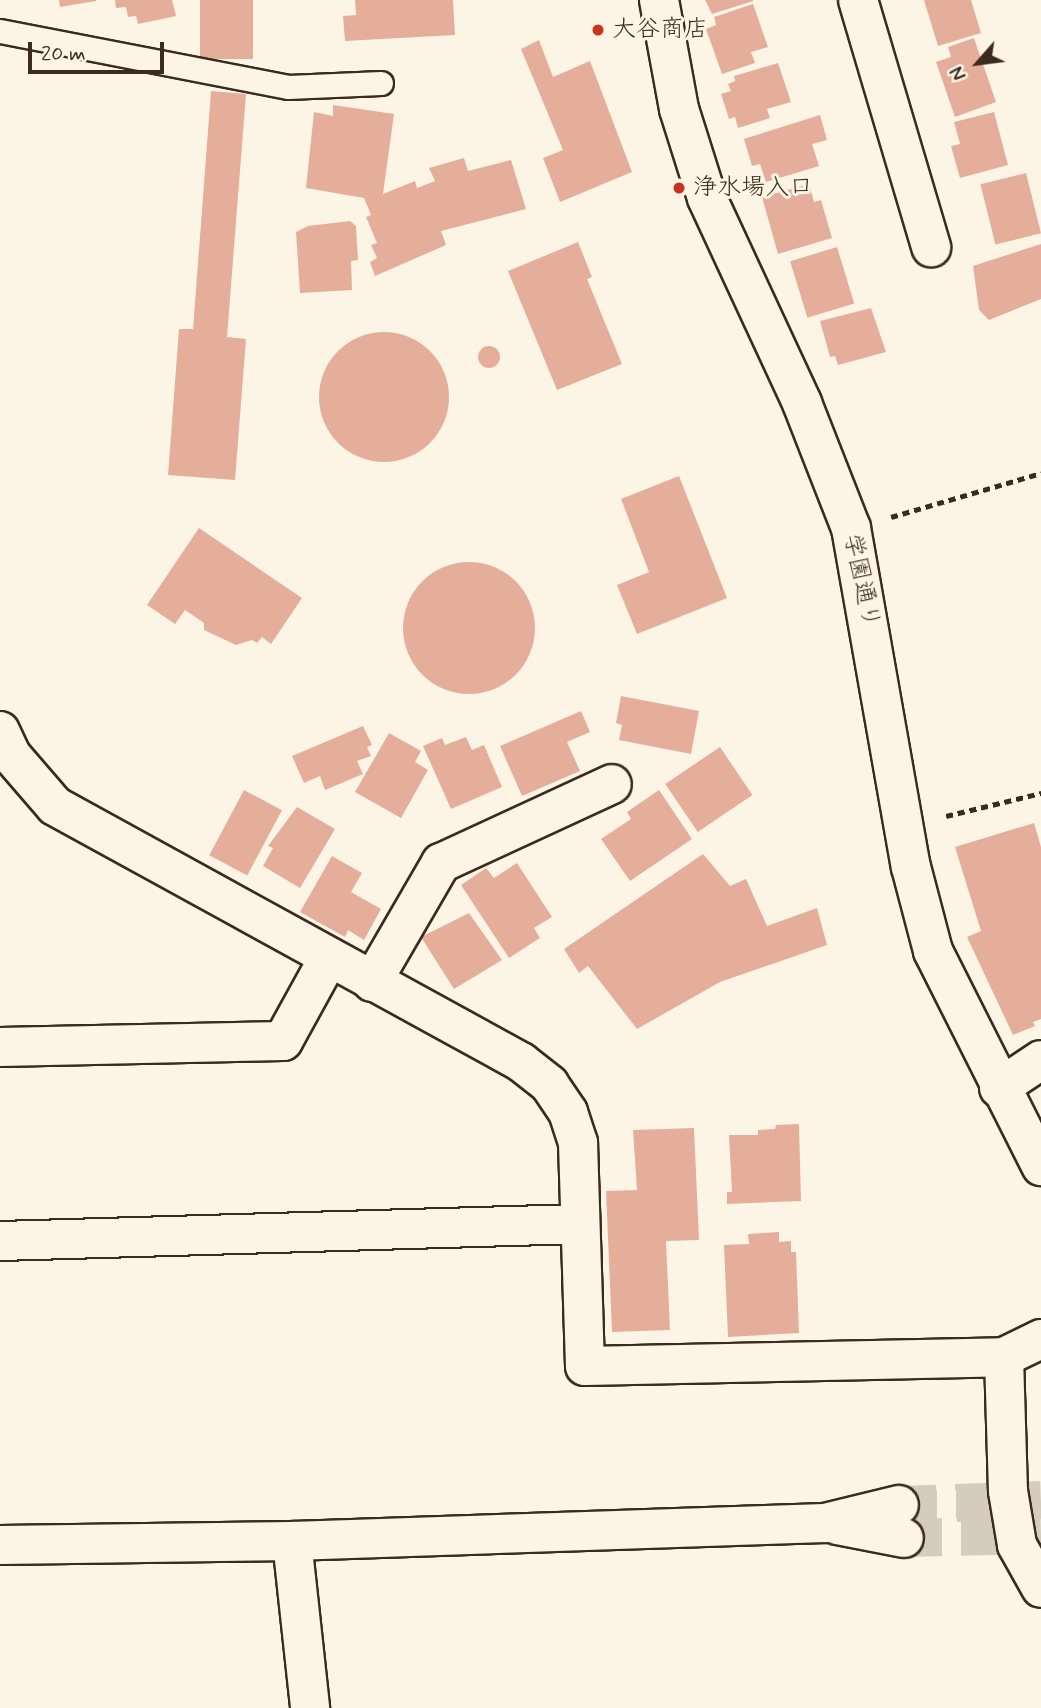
<!DOCTYPE html>
<html>
<head>
<meta charset="utf-8">
<style>
	body { margin:0 }
	#map { position:relative; width:1041px; height:1708px; overflow:hidden; background:#fcf5e5; font-family:Mynerve,"Klee One",sans-serif }
	div>[style] { position:absolute }
	[style*='--x'] { left:calc(var(--x)*1px); top:calc(var(--y)*1px); width:calc(var(--w)*1px); rotate:calc(var(--a)*1deg) }
	.building>* { inset:0; background:#e5ae9b; transform-origin:0 0 }
	.round { border-radius:50% }
	.secondary-tunnel>* { height:38px; margin-top:-19px; transform-origin:0; background:repeating-linear-gradient(90deg,#d5ccbd 0 38px,transparent 0 57px) }
	.path>* { height:4.5px; margin-top:-2.25px; transform-origin:0; background:repeating-linear-gradient(90deg,#3b2a1e 0 7px,transparent 0 12px) }
	.roads { filter:drop-shadow(2px 0 #3b2a1e) drop-shadow(-2px 0 #3b2a1e) drop-shadow(0 2px #3b2a1e) drop-shadow(0 -2px #3b2a1e) }
	.lane>* { height:23px; margin:-11.5px; padding:0 11.5px; transform-origin:11.5px; border-radius:11.5px; background:#fcf5e5 }
	.street>* { height:38px; margin:-19px; padding:0 19px; transform-origin:19px; border-radius:19px; background:#fcf5e5 }
	.secondary>* { height:38px; margin:-19px; padding:0 19px; transform-origin:19px; border-radius:19px; background:#fcf5e5 }
	.dots>* { width:19px; height:19px; translate:-50% -50%; box-sizing:border-box; border:4px solid #fcf5e5; border-radius:50% }
	span { translate:-50% -50%; white-space:nowrap; text-align:center; line-height:1.15; -webkit-text-stroke:6px #fcf5e5; paint-order:stroke }
	.poi-label { font-size:24px; color:#3b2a1e }
	.left { translate:0 -50%; text-align:left }
	.street-label { font-size:24px; color:#3b2a1e }
	.north { position:absolute; left:943px; top:28px; width:70px; height:70px; -webkit-text-stroke:5px #fcf5e5; paint-order:stroke; rotate:242deg; font-size:19px; font-weight:700; line-height:28px; text-align:center; color:#3b2a1e }
	.north::after { content:''; display:block; margin:auto; width:24px; height:32px; background:#3b2a1e; clip-path:polygon(50% 0,100% 100%,50% 72%,0 100%) }
	.scale { position:absolute; left:28px; top:42px; width:136px; height:32px; box-sizing:border-box; border:4px solid #3b2a1e; border-top:0; padding-left:9px; font-size:21px; line-height:24px; white-space:nowrap; color:#3b2a1e; -webkit-text-stroke:5px #fcf5e5; paint-order:stroke }
</style>
</head>
<body>
<div id="map">
	<div class="building">
		<div style="clip-path:polygon(59px 0,96px 0,96px 1px,60px 7px)"></div>
		<div style="clip-path:polygon(115px 0,172px 0,176px 16px,138px 24px,136px 16px,128px 17px,126px 7px,116px 8px)"></div>
		<div style="left:200px;top:0;width:53px;height:59px"></div>
		<div style="clip-path:polygon(355px 0,453px 0,455px 35px,345px 41px,343px 16px,356px 15px)"></div>
		<div style="clip-path:polygon(705px 0,753px 0,753px 1px,712px 14px)"></div>
		<div style="clip-path:polygon(924px 0,971px 0,981px 33px,938px 46px)"></div>
		<div style="clip-path:polygon(753px 4px,768px 47px,751px 52px,755px 63px,722px 74px,706px 29px,716px 25px,714px 17px)"></div>
		<div style="clip-path:polygon(974px 38px,996px 102px,955px 117px,936px 62px,951px 57px,948px 47px)"></div>
		<div style="clip-path:polygon(539px 40px,553px 77px,590px 61px,632px 172px,560px 202px,543px 158px,563px 150px,521px 49px)"></div>
		<div style="clip-path:polygon(778px 63px,791px 102px,767px 109px,770px 118px,738px 128px,735px 117px,729px 119px,721px 94px,731px 91px,728px 84px,735px 81px,734px 76px)"></div>
		<div style="clip-path:polygon(211px 91px,246px 94px,227px 337px,246px 339px,235px 480px,168px 475px,179px 329px,193px 329px)"></div>
		<div style="clip-path:polygon(333px 105px,394px 114px,383px 194px,415px 181px,417px 188px,435px 181px,429px 168px,464px 158px,468px 171px,511px 160px,526px 209px,441px 231px,446px 245px,375px 276px,370px 262px,377px 258px,371px 245px,377px 243px,366px 217px,371px 215px,364px 198px,306px 188px,314px 112px,333px 116px)"></div>
		<div style="clip-path:polygon(994px 112px,1008px 165px,960px 178px,951px 146px,960px 144px,954px 122px)"></div>
		<div style="clip-path:polygon(820px 115px,827px 140px,812px 144px,819px 166px,766px 182px,760px 164px,752px 166px,744px 139px)"></div>
		<div style="left:1026px;top:173px;width:62px;height:47px;rotate:76deg"></div>
		<div style="clip-path:polygon(809px 184px,814px 202px,821px 200px,832px 238px,778px 254px,762px 197px)"></div>
		<div style="clip-path:polygon(350px 221px,356px 226px,358px 260px,351px 261px,352px 290px,300px 293px,296px 232px,308px 226px)"></div>
		<div style="clip-path:polygon(578px 242px,592px 277px,587px 279px,622px 364px,557px 390px,508px 271px)"></div>
		<div style="clip-path:polygon(1041px 244px,1041px 299px,989px 320px,979px 310px,973px 266px)"></div>
		<div style="left:837px;top:247px;width:59px;height:49px;rotate:73deg"></div>
		<div style="clip-path:polygon(871px 308px,886px 352px,838px 365px,835px 356px,830px 357px,820px 321px)"></div>
		<div class="round" style="left:319px;top:332px;width:130px;height:130px"></div>
		<div class="round" style="left:478px;top:346px;width:22px;height:22px"></div>
		<div style="clip-path:polygon(679px 476px,727px 598px,637px 634px,617px 585px,649px 572px,621px 499px)"></div>
		<div style="clip-path:polygon(199px 528px,302px 598px,271px 644px,262px 637px,257px 643px,252px 640px,236px 645px,204px 630px,204px 623px,185px 610px,175px 624px,147px 605px)"></div>
		<div class="round" style="left:403px;top:562px;width:132px;height:132px"></div>
		<div style="clip-path:polygon(621px 696px,699px 711px,691px 754px,619px 740px,622px 725px,616px 723px)"></div>
		<div style="clip-path:polygon(581px 711px,590px 732px,567px 742px,580px 771px,522px 796px,500px 746px)"></div>
		<div style="clip-path:polygon(363px 726px,372px 745px,367px 747px,371px 756px,357px 761px,363px 774px,325px 790px,320px 776px,304px 783px,292px 756px)"></div>
		<div style="clip-path:polygon(389px 733px,421px 751px,415px 762px,428px 770px,401px 818px,355px 792px)"></div>
		<div style="clip-path:polygon(466px 737px,472px 750px,484px 745px,502px 787px,451px 809px,423px 746px,442px 738px,445px 745px)"></div>
		<div style="left:720px;top:747px;width:58px;height:66px;rotate:56deg"></div>
		<div style="left:244px;top:790px;width:43px;height:74px;rotate:28deg"></div>
		<div style="clip-path:polygon(659px 790px,692px 839px,630px 881px,601px 839px,631px 819px,627px 812px)"></div>
		<div style="clip-path:polygon(297px 807px,335px 829px,300px 888px,263px 866px,273px 848px,268px 846px)"></div>
		<div style="clip-path:polygon(1034px 823px,1041px 847px,1041px 1019px,1033px 1022px,1035px 1026px,1013px 1035px,967px 937px,981px 931px,955px 847px)"></div>
		<div style="clip-path:polygon(703px 854px,730px 886px,746px 879px,767px 926px,817px 908px,827px 945px,720px 982px,637px 1029px,588px 966px,579px 973px,564px 949px)"></div>
		<div style="clip-path:polygon(332px 856px,362px 873px,351px 892px,381px 909px,364px 940px,348px 930px,345px 937px,300px 912px)"></div>
		<div style="clip-path:polygon(517px 863px,552px 917px,534px 928px,540px 938px,509px 958px,461px 885px,486px 868px,494px 878px)"></div>
		<div style="clip-path:polygon(469px 913px,502px 960px,454px 989px,421px 937px)"></div>
		<div style="clip-path:polygon(799px 1124px,801px 1201px,727px 1204px,727px 1192px,732px 1192px,729px 1135px,758px 1135px,758px 1130px,775px 1129px,776px 1125px)"></div>
		<div style="clip-path:polygon(694px 1128px,699px 1240px,666px 1241px,670px 1330px,612px 1332px,606px 1191px,637px 1190px,633px 1130px)"></div>
		<div style="clip-path:polygon(779px 1232px,779px 1242px,791px 1241px,791px 1252px,796px 1252px,799px 1333px,728px 1337px,724px 1245px,749px 1244px,748px 1234px)"></div>
	</div>
	<div class="secondary-tunnel">
		<div style="--x:899;--y:1505;--w:142;--a:-2"></div>
		<div style="--x:904;--y:1538;--w:137;--a:-1.3"></div>
	</div>
	<div class="path">
		<div style="--x:891;--y:517;--w:156;--a:-16.3"></div>
		<div style="--x:946;--y:816;--w:98;--a:-13.6"></div>
	</div>
	<div class="roads">
		<div class="lane">
			<div style="--x:0;--y:31;--w:293;--a:11"></div>
			<div style="--x:288;--y:87;--w:93;--a:-2.5"></div>
		</div>
		<div class="street">
			<div style="--x:659;--y:0;--w:111;--a:79.6"></div>
			<div style="--x:679;--y:109;--w:93;--a:72.5"></div>
			<div style="--x:707;--y:198;--w:226;--a:65.1"></div>
			<div style="--x:802;--y:403;--w:134;--a:68.6"></div>
			<div style="--x:851;--y:528;--w:344;--a:80"></div>
			<div style="--x:911;--y:867;--w:87;--a:75.3"></div>
			<div style="--x:933;--y:951;--w:241;--a:63.3"></div>
			<div style="--x:858;--y:0;--w:258;--a:73.5"></div>
			<div style="--x:0;--y:731;--w:26;--a:65"></div>
			<div style="--x:11;--y:755;--w:67;--a:49.2"></div>
			<div style="--x:55;--y:806;--w:532;--a:28.78"></div>
			<div style="--x:521;--y:1062;--w:36;--a:38"></div>
			<div style="--x:549;--y:1084;--w:34;--a:56"></div>
			<div style="--x:568;--y:1112;--w:33;--a:72"></div>
			<div style="--x:578;--y:1143;--w:223;--a:88.2"></div>
			<div style="--x:585;--y:1366;--w:419;--a:-1.2"></div>
			<div style="--x:1004;--y:1357;--w:41;--a:-25.9"></div>
			<div style="--x:372;--y:982;--w:138;--a:-59.9"></div>
			<div style="--x:441;--y:863;--w:188;--a:-24.8"></div>
			<div style="--x:0;--y:1047;--w:283;--a:-1.2"></div>
			<div style="--x:283;--y:1041;--w:94;--a:-61.2"></div>
			<div style="--x:999;--y:1088;--w:50;--a:-33.7"></div>
			<div style="--x:0;--y:1241;--w:580;--a:-1.68"></div>
			<div style="--x:1004;--y:1357;--w:134;--a:88.3"></div>
			<div style="--x:1008;--y:1491;--w:55;--a:80.5"></div>
			<div style="--x:1017;--y:1545;--w:49;--a:60.8"></div>
			<div style="--x:292;--y:1541;--w:168;--a:83.8"></div>
		</div>
		<div class="secondary">
			<div style="--x:837;--y:1525;--w:68;--a:11"></div>
			<div style="--x:0;--y:1545;--w:292;--a:-0.8"></div>
			<div style="--x:292;--y:1541;--w:533;--a:-1.93"></div>
			<div style="--x:825;--y:1523;--w:76;--a:-13.7"></div>
		</div>
	</div>
	<div class="dots">
		<div style="left:598px;top:30px;background:#c8321e"></div>
		<div style="left:679px;top:188px;background:#c8321e"></div>
	</div>
	<div class="poi-label">
		<span class="left" style="left:612px;top:30px">大谷商店</span>
		<span class="left" style="left:693px;top:188px">浄水場入口</span>
	</div>
	<div class="street-label">
		<span style="left:861px;top:581px;rotate:78deg">学園通り</span>
	</div>
	<div class="north">N</div>
	<div class="scale">20 m</div>
</div>
</body>
</html>
